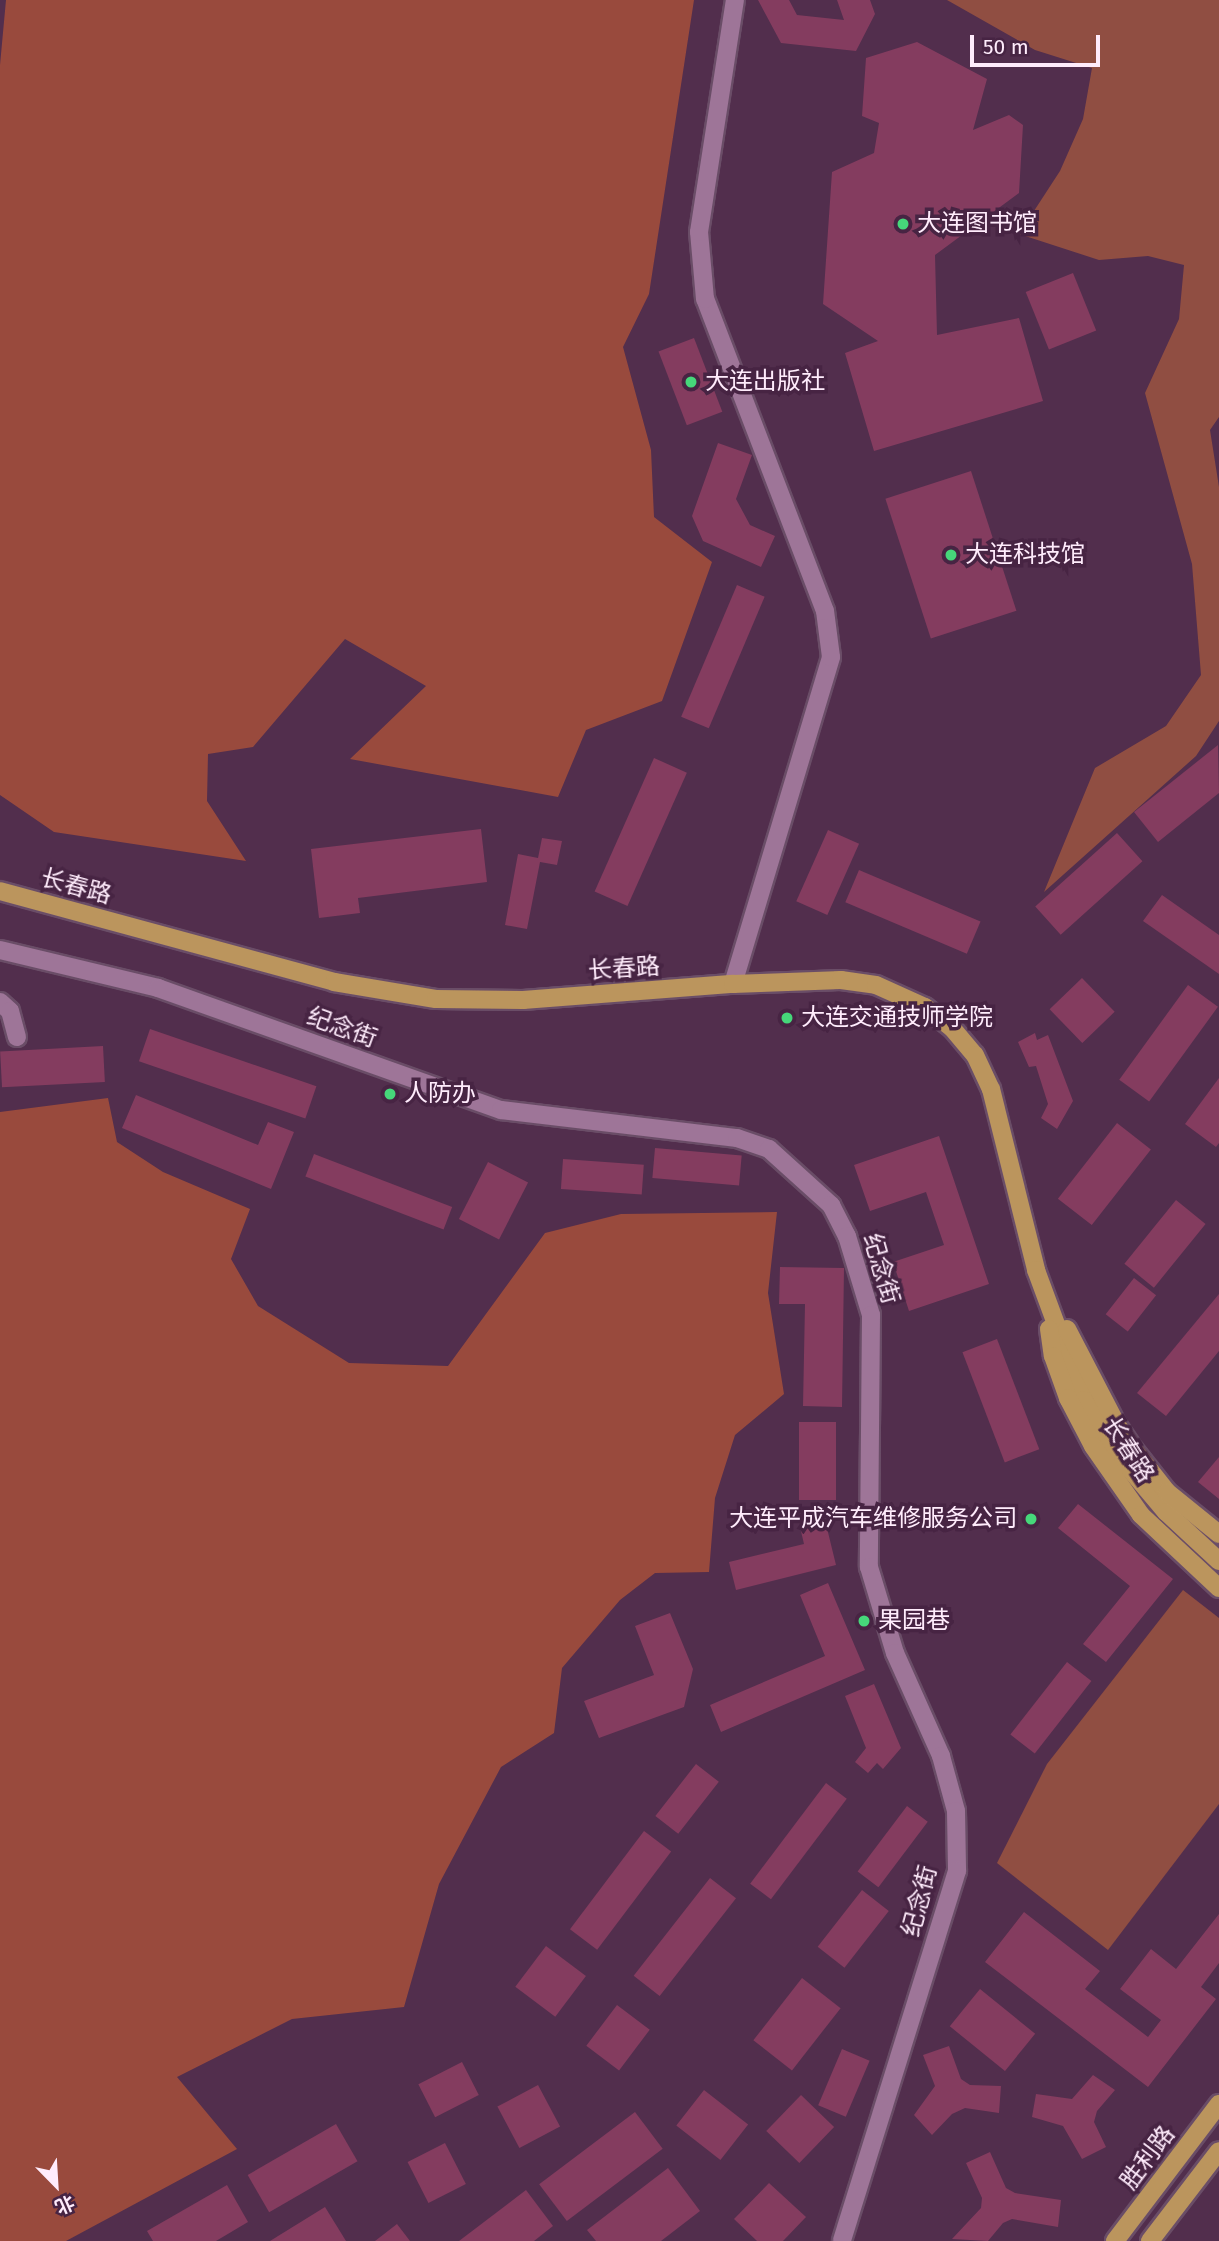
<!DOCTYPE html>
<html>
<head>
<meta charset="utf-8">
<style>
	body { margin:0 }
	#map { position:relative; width:1219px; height:2241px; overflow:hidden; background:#522e4d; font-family:"Fira Sans","Noto Sans SC",sans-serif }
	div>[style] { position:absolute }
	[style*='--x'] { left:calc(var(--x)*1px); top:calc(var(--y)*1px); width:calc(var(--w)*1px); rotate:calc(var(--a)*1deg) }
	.green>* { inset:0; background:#904e42 }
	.forest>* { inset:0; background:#994a3d }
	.building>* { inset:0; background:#843c5f; transform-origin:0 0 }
	.roads { filter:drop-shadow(2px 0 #6a4d67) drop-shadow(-2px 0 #6a4d67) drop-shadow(0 2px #6a4d67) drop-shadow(0 -2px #6a4d67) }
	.minor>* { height:18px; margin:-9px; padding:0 9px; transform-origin:9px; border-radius:9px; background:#9e7598 }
	.major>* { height:18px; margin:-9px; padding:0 9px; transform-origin:9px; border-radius:9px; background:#bb955d }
	.dots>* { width:19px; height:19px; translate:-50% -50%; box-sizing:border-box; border:4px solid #472443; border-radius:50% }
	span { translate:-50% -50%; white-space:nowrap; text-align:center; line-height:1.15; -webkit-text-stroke:7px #472443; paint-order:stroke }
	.poi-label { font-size:24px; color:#ffecfc }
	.left { translate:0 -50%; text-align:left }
	.right { translate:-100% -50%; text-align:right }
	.street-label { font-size:24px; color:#ffecfc }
	.north { position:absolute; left:21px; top:2150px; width:70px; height:70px; -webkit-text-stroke:5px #472443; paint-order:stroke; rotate:156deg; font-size:19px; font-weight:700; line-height:28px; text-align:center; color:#ffecfc }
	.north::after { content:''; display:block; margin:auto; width:24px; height:32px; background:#ffecfc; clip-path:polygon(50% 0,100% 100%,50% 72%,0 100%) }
	.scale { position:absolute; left:970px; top:35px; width:130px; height:32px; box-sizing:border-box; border:4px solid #ffecfc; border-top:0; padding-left:9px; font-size:21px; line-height:24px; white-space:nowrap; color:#ffecfc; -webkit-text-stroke:5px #472443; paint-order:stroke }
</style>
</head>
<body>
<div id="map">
	<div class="green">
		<div style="clip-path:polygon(947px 0,1219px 0,1219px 417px,1210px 430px,1219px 487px,1219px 721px,1196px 756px,1044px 892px,1095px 768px,1166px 726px,1201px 675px,1192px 564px,1145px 393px,1179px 319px,1184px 265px,1148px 256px,1099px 260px,1019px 234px,1060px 171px,1083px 119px,1092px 68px,1035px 50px)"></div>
		<div style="clip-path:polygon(1183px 1590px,1219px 1618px,1219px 1804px,1108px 1950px,997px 1863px,1047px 1764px)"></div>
	</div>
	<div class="forest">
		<div style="clip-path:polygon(6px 0,694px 0,649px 294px,623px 347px,651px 450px,654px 517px,712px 562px,662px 701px,586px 730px,558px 797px,350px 759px,426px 686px,345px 639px,253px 747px,208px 754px,207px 801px,246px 861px,54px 832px,0 795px,0 65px)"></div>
		<div style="clip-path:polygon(108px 1098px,117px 1142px,163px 1172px,250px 1209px,231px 1259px,258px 1306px,349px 1363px,448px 1366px,545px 1233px,621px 1214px,777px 1212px,768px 1293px,784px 1394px,735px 1435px,715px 1498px,709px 1572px,655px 1573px,620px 1600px,562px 1668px,554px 1733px,501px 1767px,439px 1884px,404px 2007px,292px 2019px,177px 2077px,237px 2149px,66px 2241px,0 2241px,0 1112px)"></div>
	</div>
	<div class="building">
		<div style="clip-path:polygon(758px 0,789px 0,797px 15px,844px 20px,837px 0,870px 0,875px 14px,856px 51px,781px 43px)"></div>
		<div style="clip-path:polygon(917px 42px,987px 79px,973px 130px,1009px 115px,1023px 125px,1019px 193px,935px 255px,937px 335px,1019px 318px,1043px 401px,874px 451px,845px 353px,878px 341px,823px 304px,832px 172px,874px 153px,879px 123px,862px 116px,866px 58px)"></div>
		<div style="left:1073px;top:273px;width:62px;height:51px;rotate:68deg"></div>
		<div style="left:694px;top:338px;width:79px;height:38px;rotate:69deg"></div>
		<div style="clip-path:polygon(718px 443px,752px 455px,736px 499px,750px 525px,775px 536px,761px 567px,703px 541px,692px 516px)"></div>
		<div style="left:971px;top:471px;width:147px;height:90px;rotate:72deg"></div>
		<div style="left:737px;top:585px;width:30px;height:143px;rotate:23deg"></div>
		<div style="clip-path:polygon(1218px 745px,1219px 793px,1158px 842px,1134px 812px)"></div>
		<div style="left:654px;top:758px;width:36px;height:146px;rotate:24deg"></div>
		<div style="clip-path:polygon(481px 829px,487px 882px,358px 898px,360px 913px,319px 918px,311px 849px)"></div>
		<div style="left:828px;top:830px;width:34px;height:78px;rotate:24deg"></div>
		<div style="left:1117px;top:833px;width:38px;height:110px;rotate:48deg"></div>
		<div style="clip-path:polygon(542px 838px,562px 841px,557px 865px,540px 862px,527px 929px,505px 925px,518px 854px,538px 858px)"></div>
		<div style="left:859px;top:870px;width:132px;height:35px;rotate:23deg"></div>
		<div style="clip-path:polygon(1162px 895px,1219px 935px,1219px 974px,1143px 921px)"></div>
		<div style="left:1082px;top:978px;width:47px;height:45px;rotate:46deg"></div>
		<div style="left:1188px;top:985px;width:37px;height:117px;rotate:36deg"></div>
		<div style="left:150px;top:1029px;width:176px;height:34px;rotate:19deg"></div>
		<div style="clip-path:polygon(1035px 1033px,1037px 1040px,1048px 1035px,1073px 1101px,1057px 1129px,1041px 1118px,1048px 1104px,1036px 1066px,1029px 1067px,1018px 1042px)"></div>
		<div style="left:103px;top:1046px;width:36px;height:103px;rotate:87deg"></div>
		<div style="clip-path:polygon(1219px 1078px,1219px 1143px,1216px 1147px,1185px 1124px)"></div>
		<div style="clip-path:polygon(136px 1095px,258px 1145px,268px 1122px,294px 1132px,271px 1189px,122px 1128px)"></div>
		<div style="left:1117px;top:1123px;width:43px;height:96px;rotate:38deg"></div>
		<div style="clip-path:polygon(939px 1136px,989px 1284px,909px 1311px,893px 1262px,944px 1245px,926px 1192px,870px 1211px,854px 1165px)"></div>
		<div style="left:655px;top:1148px;width:87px;height:30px;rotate:5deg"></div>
		<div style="left:314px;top:1154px;width:148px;height:24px;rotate:21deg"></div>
		<div style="left:563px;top:1159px;width:81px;height:30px;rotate:4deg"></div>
		<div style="left:488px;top:1162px;width:45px;height:64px;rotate:27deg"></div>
		<div style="left:1176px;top:1200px;width:38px;height:82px;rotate:39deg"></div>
		<div style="clip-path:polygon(780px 1267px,844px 1268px,842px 1407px,803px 1406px,805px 1304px,779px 1304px)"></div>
		<div style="left:1134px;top:1278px;width:28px;height:46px;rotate:38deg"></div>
		<div style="clip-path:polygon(1219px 1294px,1219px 1351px,1166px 1416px,1137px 1393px)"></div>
		<div style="left:997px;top:1339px;width:118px;height:37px;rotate:69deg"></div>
		<div style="left:799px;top:1422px;width:37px;height:78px"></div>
		<div style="clip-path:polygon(1219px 1457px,1219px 1499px,1198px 1482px)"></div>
		<div style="clip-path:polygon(1078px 1504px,1173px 1579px,1106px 1662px,1083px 1644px,1130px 1586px,1058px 1528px)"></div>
		<div style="clip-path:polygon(825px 1520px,836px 1565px,736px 1590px,729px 1562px,804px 1544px,800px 1527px)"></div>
		<div style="clip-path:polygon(828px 1583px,865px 1670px,721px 1732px,710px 1705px,825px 1656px,800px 1595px)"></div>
		<div style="clip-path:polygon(670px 1613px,693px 1669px,684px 1707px,599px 1738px,584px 1701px,654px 1675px,635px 1626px)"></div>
		<div style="left:1067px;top:1662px;width:31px;height:92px;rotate:38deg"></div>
		<div style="clip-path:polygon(874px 1684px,901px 1748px,883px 1769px,877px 1763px,868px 1773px,855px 1762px,866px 1748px,845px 1696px)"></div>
		<div style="left:696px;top:1764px;width:29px;height:66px;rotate:38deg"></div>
		<div style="left:826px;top:1783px;width:26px;height:126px;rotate:37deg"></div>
		<div style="left:907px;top:1806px;width:26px;height:82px;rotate:37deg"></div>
		<div style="left:644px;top:1831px;width:34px;height:123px;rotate:37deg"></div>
		<div style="left:710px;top:1878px;width:33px;height:124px;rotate:38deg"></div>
		<div style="left:862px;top:1890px;width:34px;height:72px;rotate:38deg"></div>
		<div style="clip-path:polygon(1024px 1912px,1100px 1971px,1085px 1989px,1148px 2037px,1161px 2020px,1120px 1989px,1151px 1949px,1176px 1969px,1219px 1914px,1219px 1963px,1201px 1987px,1216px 1999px,1148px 2087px,985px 1962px)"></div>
		<div style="left:546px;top:1946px;width:50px;height:51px;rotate:37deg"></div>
		<div style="left:802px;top:1978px;width:49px;height:79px;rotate:38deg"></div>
		<div style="left:980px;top:1989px;width:71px;height:48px;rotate:39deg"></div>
		<div style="left:617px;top:2005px;width:41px;height:51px;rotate:37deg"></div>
		<div style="clip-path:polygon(949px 2046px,961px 2079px,970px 2085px,1001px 2086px,999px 2113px,965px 2108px,952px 2114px,932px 2135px,914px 2115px,935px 2086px,923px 2055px)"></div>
		<div style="left:842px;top:2049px;width:30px;height:61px;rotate:23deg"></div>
		<div style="left:462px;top:2062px;width:37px;height:49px;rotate:63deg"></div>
		<div style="clip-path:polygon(1093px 2075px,1115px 2090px,1097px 2111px,1094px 2122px,1106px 2147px,1082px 2159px,1063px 2126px,1032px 2117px,1036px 2094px,1072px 2099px)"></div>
		<div style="left:538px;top:2085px;width:47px;height:46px;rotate:62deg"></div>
		<div style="left:704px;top:2090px;width:56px;height:45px;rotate:38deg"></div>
		<div style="left:801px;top:2095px;width:46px;height:50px;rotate:44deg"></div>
		<div style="left:635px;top:2112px;width:46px;height:120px;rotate:53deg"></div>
		<div style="left:336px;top:2124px;width:43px;height:102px;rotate:60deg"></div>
		<div style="left:445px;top:2143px;width:46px;height:42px;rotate:63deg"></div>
		<div style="clip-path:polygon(990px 2152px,1006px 2188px,1015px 2193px,1061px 2200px,1058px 2227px,1012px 2219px,1003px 2223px,988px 2241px,952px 2239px,981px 2208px,982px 2198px,966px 2163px)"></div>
		<div style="clip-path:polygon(668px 2168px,700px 2211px,661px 2241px,596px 2241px,587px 2230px)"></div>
		<div style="clip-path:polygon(769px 2183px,806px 2217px,783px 2241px,757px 2241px,734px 2219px)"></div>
		<div style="clip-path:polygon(227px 2185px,248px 2222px,216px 2241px,153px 2241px,147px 2231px)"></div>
		<div style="clip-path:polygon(526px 2190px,553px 2226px,534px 2241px,459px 2241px)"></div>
		<div style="clip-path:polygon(325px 2207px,346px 2241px,270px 2241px)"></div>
		<div style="clip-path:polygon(397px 2224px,410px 2241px,375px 2241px)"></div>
	</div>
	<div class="roads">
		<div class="minor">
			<div style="--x:0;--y:950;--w:163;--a:13.5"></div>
			<div style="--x:158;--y:988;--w:364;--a:19.6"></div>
			<div style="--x:501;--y:1110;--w:238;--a:6.8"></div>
			<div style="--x:737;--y:1138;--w:34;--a:19"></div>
			<div style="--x:769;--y:1149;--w:84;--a:42.1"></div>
			<div style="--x:831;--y:1205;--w:35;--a:63"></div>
			<div style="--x:847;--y:1236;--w:83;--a:73.1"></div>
			<div style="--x:871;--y:1315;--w:252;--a:90.5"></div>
			<div style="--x:869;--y:1567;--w:90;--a:73.2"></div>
			<div style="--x:895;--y:1653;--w:113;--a:65.9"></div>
			<div style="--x:941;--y:1756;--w:57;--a:74.7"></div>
			<div style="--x:956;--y:1811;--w:60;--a:89"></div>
			<div style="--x:957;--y:1871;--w:387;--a:107.3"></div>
			<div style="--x:733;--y:984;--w:341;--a:-73.3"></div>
			<div style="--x:831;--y:657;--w:46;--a:-97.4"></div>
			<div style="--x:825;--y:611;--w:334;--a:-111"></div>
			<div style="--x:705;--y:299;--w:67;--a:-95.1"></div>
			<div style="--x:699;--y:232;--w:235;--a:-81.2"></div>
			<div style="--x:0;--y:1002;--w:13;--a:42"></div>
			<div style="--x:10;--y:1011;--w:27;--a:75"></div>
		</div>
		<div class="major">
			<div style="--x:0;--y:891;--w:346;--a:15.2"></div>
			<div style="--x:334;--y:982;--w:103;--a:9.5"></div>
			<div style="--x:436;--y:999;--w:87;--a:0.7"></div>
			<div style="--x:523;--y:1000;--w:211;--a:-4.4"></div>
			<div style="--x:733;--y:984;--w:108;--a:-2.1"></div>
			<div style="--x:841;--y:980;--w:35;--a:8"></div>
			<div style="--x:876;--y:985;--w:54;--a:24.2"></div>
			<div style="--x:925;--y:1007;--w:34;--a:38"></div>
			<div style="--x:952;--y:1028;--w:35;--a:50"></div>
			<div style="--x:975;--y:1055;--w:38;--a:65"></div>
			<div style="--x:991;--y:1089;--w:187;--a:76"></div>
			<div style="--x:1036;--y:1270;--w:139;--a:69.7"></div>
			<div style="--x:1084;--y:1400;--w:72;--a:57.4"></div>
			<div style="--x:1123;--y:1461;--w:67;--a:49.9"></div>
			<div style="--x:1166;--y:1512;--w:72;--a:42.8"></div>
			<div style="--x:1049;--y:1329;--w:27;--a:82"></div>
			<div style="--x:1053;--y:1356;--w:45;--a:70.3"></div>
			<div style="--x:1068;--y:1398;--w:54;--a:62.5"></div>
			<div style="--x:1093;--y:1446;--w:84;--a:55.2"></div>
			<div style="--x:1141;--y:1515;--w:107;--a:43.1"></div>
			<div style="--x:1067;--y:1329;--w:108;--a:62.5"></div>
			<div style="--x:1117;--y:1425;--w:30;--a:56"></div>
			<div style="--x:1134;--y:1450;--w:53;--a:51.8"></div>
			<div style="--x:1167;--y:1492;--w:67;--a:38.9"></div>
			<div style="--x:1115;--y:2241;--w:172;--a:-52.8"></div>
			<div style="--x:1150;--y:2241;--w:113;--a:-52.5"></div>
		</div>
	</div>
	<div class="dots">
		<div style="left:903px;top:224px;background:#46d77a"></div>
		<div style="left:691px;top:382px;background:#46d77a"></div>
		<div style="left:951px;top:555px;background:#46d77a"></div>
		<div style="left:787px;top:1018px;background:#46d77a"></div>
		<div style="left:390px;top:1094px;background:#46d77a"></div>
		<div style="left:1031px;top:1519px;background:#46d77a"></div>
		<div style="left:864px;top:1621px;background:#46d77a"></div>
	</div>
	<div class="poi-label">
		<span class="left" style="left:917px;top:224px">大连图书馆</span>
		<span class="left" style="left:705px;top:382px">大连出版社</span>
		<span class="left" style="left:965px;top:555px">大连科技馆</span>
		<span class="left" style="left:801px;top:1018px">大连交通技师学院</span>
		<span class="left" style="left:404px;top:1094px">人防办</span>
		<span class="right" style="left:1017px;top:1519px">大连平成汽车维修服务公司</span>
		<span class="left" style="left:878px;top:1621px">果园巷</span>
	</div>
	<div class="street-label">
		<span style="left:76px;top:887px;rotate:15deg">长春路</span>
		<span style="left:624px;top:969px;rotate:-4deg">长春路</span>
		<span style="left:342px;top:1028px;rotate:20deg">纪念街</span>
		<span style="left:881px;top:1269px;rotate:74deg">纪念街</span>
		<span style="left:1128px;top:1450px;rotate:57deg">长春路</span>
		<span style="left:920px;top:1901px;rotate:-75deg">纪念街</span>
		<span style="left:1148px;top:2158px;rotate:-53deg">胜利路</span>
	</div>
	<div class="north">北</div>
	<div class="scale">50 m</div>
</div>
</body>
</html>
